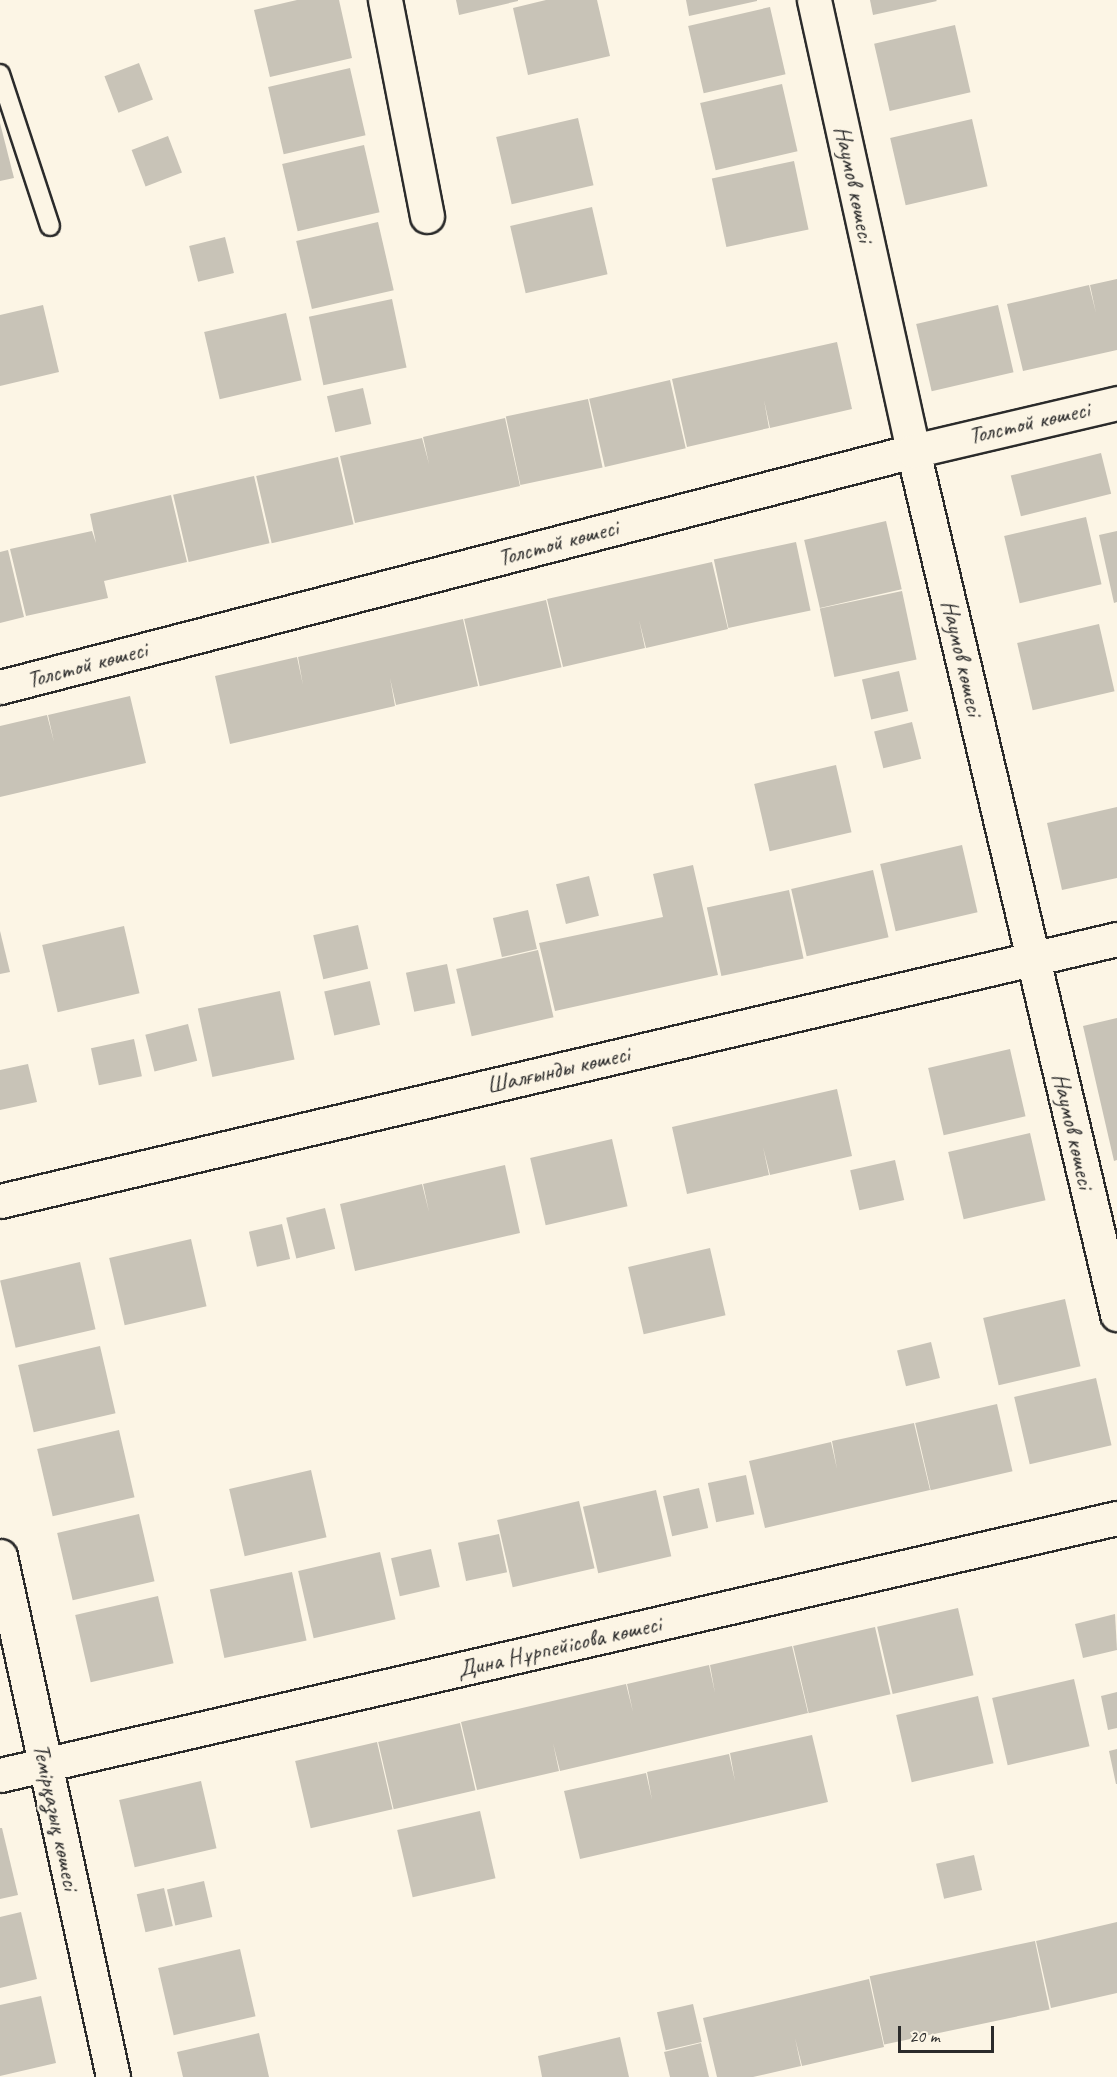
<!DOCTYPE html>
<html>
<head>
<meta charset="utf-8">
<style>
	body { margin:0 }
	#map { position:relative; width:1117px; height:2077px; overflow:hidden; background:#fcf5e5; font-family:Caveat,sans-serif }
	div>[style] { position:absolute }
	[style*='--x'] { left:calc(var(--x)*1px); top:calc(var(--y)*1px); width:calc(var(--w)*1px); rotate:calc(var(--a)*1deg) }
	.building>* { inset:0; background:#c8c3b7; transform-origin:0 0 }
	.roads { filter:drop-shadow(2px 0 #2b2b2b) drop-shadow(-2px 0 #2b2b2b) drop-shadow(0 2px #2b2b2b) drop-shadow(0 -2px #2b2b2b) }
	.service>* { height:18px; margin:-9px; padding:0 9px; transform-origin:9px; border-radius:9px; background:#fcf5e5 }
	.minor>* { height:33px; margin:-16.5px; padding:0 16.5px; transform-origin:16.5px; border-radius:16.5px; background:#fcf5e5 }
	span { translate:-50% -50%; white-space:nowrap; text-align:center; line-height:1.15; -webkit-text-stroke:5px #fcf5e5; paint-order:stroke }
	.street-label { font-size:24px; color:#2b2b2b }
	.scale { position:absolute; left:898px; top:2026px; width:96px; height:27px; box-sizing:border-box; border:3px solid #2b2b2b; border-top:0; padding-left:8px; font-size:18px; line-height:21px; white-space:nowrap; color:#2b2b2b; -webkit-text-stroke:4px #fcf5e5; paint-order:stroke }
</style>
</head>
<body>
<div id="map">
	<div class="building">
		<div style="clip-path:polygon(297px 0,339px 0,352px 58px,270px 77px,254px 10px)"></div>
		<div style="clip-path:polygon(456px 0,518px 0,518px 1px,459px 15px)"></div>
		<div style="clip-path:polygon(546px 0,597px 0,610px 56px,528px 75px,513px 8px)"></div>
		<div style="clip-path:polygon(686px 0,757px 0,757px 1px,689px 16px)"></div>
		<div style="clip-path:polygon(870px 0,936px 0,937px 1px,873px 15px)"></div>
		<div style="left:770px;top:7px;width:69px;height:84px;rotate:77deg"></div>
		<div style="left:955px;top:25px;width:69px;height:83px;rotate:77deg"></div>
		<div style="left:139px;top:63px;width:39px;height:37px;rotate:69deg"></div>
		<div style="left:350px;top:68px;width:69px;height:84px;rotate:77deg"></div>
		<div style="left:782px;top:84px;width:69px;height:84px;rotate:77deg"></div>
		<div style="left:578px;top:118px;width:69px;height:84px;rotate:77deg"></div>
		<div style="left:972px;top:119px;width:69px;height:84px;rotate:77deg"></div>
		<div style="clip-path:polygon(0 123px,14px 178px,0 181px)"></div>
		<div style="left:168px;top:136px;width:39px;height:39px;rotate:69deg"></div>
		<div style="left:364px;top:145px;width:69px;height:84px;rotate:77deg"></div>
		<div style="left:794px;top:161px;width:70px;height:84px;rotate:78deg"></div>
		<div style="left:592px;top:207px;width:69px;height:84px;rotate:77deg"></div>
		<div style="left:378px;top:222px;width:70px;height:84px;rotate:77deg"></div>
		<div style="left:225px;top:237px;width:37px;height:37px;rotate:76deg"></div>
		<div style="clip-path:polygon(1117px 279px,1117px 350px,1023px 371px,1007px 304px,1089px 285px,1096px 313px,1090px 285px)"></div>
		<div style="left:392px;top:299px;width:70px;height:85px;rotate:78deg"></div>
		<div style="clip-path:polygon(43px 305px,59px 372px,0 386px,0 315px)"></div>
		<div style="left:998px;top:305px;width:69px;height:84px;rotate:77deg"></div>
		<div style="left:286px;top:313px;width:69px;height:84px;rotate:77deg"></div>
		<div style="clip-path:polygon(837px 342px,852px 409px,770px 428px,764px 400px,769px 428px,687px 447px,672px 379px)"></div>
		<div style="left:670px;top:380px;width:70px;height:83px;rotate:77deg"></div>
		<div style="left:363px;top:388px;width:37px;height:37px;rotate:77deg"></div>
		<div style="left:588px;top:399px;width:70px;height:84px;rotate:78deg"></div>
		<div style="clip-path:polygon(505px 418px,520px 486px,355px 523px,340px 456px,422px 438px,429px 464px,423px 437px)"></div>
		<div style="left:1101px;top:453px;width:42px;height:93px;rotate:76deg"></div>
		<div style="left:338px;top:457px;width:69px;height:84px;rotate:77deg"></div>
		<div style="left:254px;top:476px;width:69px;height:83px;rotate:77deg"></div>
		<div style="clip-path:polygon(171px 495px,187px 562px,104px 581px,108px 598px,26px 616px,10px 549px,92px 531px,96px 543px,90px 514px)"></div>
		<div style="left:1086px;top:517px;width:69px;height:84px;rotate:77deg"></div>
		<div style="left:886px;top:521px;width:70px;height:84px;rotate:77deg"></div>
		<div style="clip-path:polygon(1117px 531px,1117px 602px,1114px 603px,1099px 535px)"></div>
		<div style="left:796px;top:542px;width:70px;height:84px;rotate:78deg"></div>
		<div style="clip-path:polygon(8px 550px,24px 617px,0 623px,0 552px)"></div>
		<div style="clip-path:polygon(712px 562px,728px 629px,646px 648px,639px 620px,645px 648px,563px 667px,547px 599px)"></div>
		<div style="left:902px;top:591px;width:70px;height:84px;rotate:78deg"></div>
		<div style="left:546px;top:600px;width:69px;height:84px;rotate:77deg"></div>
		<div style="clip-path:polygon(463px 619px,478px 686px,396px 705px,390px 678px,395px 706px,230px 744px,215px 676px,297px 657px,303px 685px,298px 657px)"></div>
		<div style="left:1099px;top:624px;width:69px;height:84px;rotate:77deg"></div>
		<div style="left:899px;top:671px;width:41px;height:38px;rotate:77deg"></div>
		<div style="clip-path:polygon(130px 696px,146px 763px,0 797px,0 726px,47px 715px,54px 742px,48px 715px)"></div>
		<div style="left:912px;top:722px;width:38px;height:39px;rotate:76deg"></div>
		<div style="left:836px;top:765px;width:69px;height:84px;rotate:77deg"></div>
		<div style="clip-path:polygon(1117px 807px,1117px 878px,1062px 890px,1047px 823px)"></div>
		<div style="left:962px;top:845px;width:69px;height:84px;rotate:77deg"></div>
		<div style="clip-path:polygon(693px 865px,718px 975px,555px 1011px,539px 943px,663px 917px,653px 874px)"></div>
		<div style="left:873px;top:870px;width:69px;height:84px;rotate:77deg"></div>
		<div style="left:589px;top:876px;width:41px;height:34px;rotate:76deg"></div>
		<div style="left:789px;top:890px;width:70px;height:84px;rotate:78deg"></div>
		<div style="left:528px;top:910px;width:40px;height:36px;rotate:77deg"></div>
		<div style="left:358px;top:925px;width:45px;height:46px;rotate:77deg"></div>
		<div style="left:124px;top:926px;width:69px;height:84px;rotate:77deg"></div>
		<div style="clip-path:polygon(0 931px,10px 972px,0 974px)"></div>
		<div style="left:538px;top:950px;width:69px;height:84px;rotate:77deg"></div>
		<div style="left:447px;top:964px;width:40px;height:42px;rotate:78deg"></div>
		<div style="left:370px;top:981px;width:45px;height:47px;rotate:77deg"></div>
		<div style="left:280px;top:991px;width:70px;height:84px;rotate:78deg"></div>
		<div style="clip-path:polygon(1117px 1018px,1117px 1160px,1114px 1161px,1083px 1026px)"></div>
		<div style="left:188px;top:1024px;width:38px;height:44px;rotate:76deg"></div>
		<div style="left:134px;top:1039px;width:38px;height:44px;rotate:78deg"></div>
		<div style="left:1010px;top:1049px;width:69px;height:84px;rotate:77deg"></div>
		<div style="clip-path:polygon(28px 1064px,37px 1102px,0 1110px,0 1070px)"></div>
		<div style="clip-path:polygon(837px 1089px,852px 1156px,770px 1175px,763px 1147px,769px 1175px,687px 1194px,672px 1127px)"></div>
		<div style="left:1030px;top:1133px;width:69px;height:84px;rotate:77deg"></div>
		<div style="left:612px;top:1139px;width:69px;height:84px;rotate:77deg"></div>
		<div style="left:895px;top:1160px;width:41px;height:46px;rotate:77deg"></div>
		<div style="clip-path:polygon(505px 1165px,520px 1233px,355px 1271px,340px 1204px,422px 1184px,429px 1212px,423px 1184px)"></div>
		<div style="left:325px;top:1208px;width:42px;height:40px;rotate:76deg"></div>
		<div style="left:282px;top:1224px;width:36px;height:34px;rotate:77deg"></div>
		<div style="left:191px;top:1239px;width:69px;height:84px;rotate:77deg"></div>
		<div style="left:710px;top:1248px;width:69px;height:84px;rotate:77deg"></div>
		<div style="left:80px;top:1262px;width:69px;height:82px;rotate:77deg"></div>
		<div style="left:1065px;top:1299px;width:69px;height:84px;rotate:77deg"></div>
		<div style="left:931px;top:1342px;width:37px;height:35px;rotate:76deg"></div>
		<div style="left:100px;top:1346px;width:69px;height:84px;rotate:77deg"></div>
		<div style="left:1096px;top:1378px;width:69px;height:84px;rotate:77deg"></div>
		<div style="left:997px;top:1404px;width:69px;height:84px;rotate:77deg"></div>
		<div style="clip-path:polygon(914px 1423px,930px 1490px,765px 1528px,749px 1461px,831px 1442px,837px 1469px,832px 1441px)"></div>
		<div style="left:119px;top:1430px;width:69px;height:84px;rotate:77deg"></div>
		<div style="left:311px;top:1470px;width:69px;height:84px;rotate:77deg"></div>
		<div style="left:746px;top:1475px;width:40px;height:39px;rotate:78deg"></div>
		<div style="left:699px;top:1488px;width:41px;height:37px;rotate:77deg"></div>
		<div style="left:656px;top:1490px;width:68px;height:75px;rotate:77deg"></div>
		<div style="left:579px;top:1501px;width:69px;height:84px;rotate:77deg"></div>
		<div style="left:139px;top:1514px;width:69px;height:84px;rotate:77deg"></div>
		<div style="left:499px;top:1534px;width:39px;height:42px;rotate:78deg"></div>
		<div style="left:431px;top:1549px;width:39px;height:41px;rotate:77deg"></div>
		<div style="left:380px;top:1552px;width:69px;height:84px;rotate:77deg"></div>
		<div style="left:292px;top:1572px;width:70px;height:84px;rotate:78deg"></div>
		<div style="left:158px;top:1596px;width:69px;height:85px;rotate:77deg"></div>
		<div style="left:958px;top:1608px;width:69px;height:83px;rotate:77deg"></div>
		<div style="clip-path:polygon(1115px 1614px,1117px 1650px,1083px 1658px,1075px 1624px)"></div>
		<div style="left:875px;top:1627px;width:69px;height:84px;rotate:77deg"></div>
		<div style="clip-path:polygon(792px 1646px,808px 1713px,560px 1771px,553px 1743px,559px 1771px,477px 1790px,461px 1722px,626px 1684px,633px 1712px,627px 1684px,709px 1665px,715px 1693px,710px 1665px)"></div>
		<div style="left:1074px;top:1679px;width:69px;height:84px;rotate:77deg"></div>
		<div style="clip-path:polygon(1117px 1692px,1117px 1728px,1108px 1730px,1101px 1696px)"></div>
		<div style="left:978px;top:1696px;width:69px;height:84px;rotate:77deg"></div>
		<div style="left:460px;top:1723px;width:69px;height:84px;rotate:77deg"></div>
		<div style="clip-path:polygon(812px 1735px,828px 1802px,580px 1859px,564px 1791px,646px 1773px,652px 1800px,647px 1772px,729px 1754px,735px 1781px,730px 1753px)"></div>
		<div style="left:377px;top:1742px;width:69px;height:84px;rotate:77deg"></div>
		<div style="clip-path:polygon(1117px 1749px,1117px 1784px,1116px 1784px,1109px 1751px)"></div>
		<div style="left:201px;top:1781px;width:69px;height:84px;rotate:77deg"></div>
		<div style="left:480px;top:1811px;width:69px;height:85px;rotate:77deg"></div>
		<div style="clip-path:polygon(0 1828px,2px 1828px,18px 1895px,0 1899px)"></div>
		<div style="left:974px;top:1855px;width:36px;height:39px;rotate:77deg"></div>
		<div style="left:204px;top:1881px;width:37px;height:38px;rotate:77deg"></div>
		<div style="left:164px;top:1888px;width:39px;height:28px;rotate:77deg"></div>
		<div style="clip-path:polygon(21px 1912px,37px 1979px,0 1988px,0 1917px)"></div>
		<div style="clip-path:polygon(1117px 1922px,1117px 1993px,1051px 2008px,1036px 1941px)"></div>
		<div style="left:1035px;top:1941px;width:70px;height:169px;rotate:78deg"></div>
		<div style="left:240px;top:1949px;width:69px;height:84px;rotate:77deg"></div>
		<div style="clip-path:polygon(869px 1979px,884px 2047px,802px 2066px,795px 2038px,801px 2066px,753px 2077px,717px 2077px,703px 2018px)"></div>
		<div style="clip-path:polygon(41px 1996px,56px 2063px,0 2076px,0 2005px)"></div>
		<div style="left:693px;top:2004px;width:39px;height:37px;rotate:77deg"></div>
		<div style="clip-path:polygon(259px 2033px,269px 2077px,183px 2077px,177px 2052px)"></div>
		<div style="clip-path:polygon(620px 2037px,629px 2077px,542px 2077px,538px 2056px)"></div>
		<div style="clip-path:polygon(701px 2043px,709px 2077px,670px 2077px,664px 2052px)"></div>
	</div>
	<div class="roads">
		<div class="service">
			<div style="--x:0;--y:74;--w:160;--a:71.8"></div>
		</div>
		<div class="minor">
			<div style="--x:385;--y:0;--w:220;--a:79"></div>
			<div style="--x:814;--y:0;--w:462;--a:77.6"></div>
			<div style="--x:913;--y:451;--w:887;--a:76.7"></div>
			<div style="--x:0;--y:687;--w:943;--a:-14.49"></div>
			<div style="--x:913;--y:451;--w:210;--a:-13.2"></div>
			<div style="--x:0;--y:1201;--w:1147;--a:-13.2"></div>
			<div style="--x:0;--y:1556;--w:533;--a:77.76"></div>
			<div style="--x:0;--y:1775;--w:1146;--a:-12.96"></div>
		</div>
	</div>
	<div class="street-label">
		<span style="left:854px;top:184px;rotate:78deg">Наумов көшесі</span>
		<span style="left:1029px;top:423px;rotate:-13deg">Толстой көшесі</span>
		<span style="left:558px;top:543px;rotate:-15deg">Толстой көшесі</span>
		<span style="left:962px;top:658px;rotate:77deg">Наумов көшесі</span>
		<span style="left:87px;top:665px;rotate:-15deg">Толстой көшесі</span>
		<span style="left:558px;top:1070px;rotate:-13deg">Шалғынды көшесі</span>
		<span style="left:1073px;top:1131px;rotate:77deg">Наумов көшесі</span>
		<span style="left:559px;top:1647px;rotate:-13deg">Дина Нұрпейісова көшесі</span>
		<span style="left:56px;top:1817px;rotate:78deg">Темірқазық көшесі</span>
	</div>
	<div class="scale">20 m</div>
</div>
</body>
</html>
